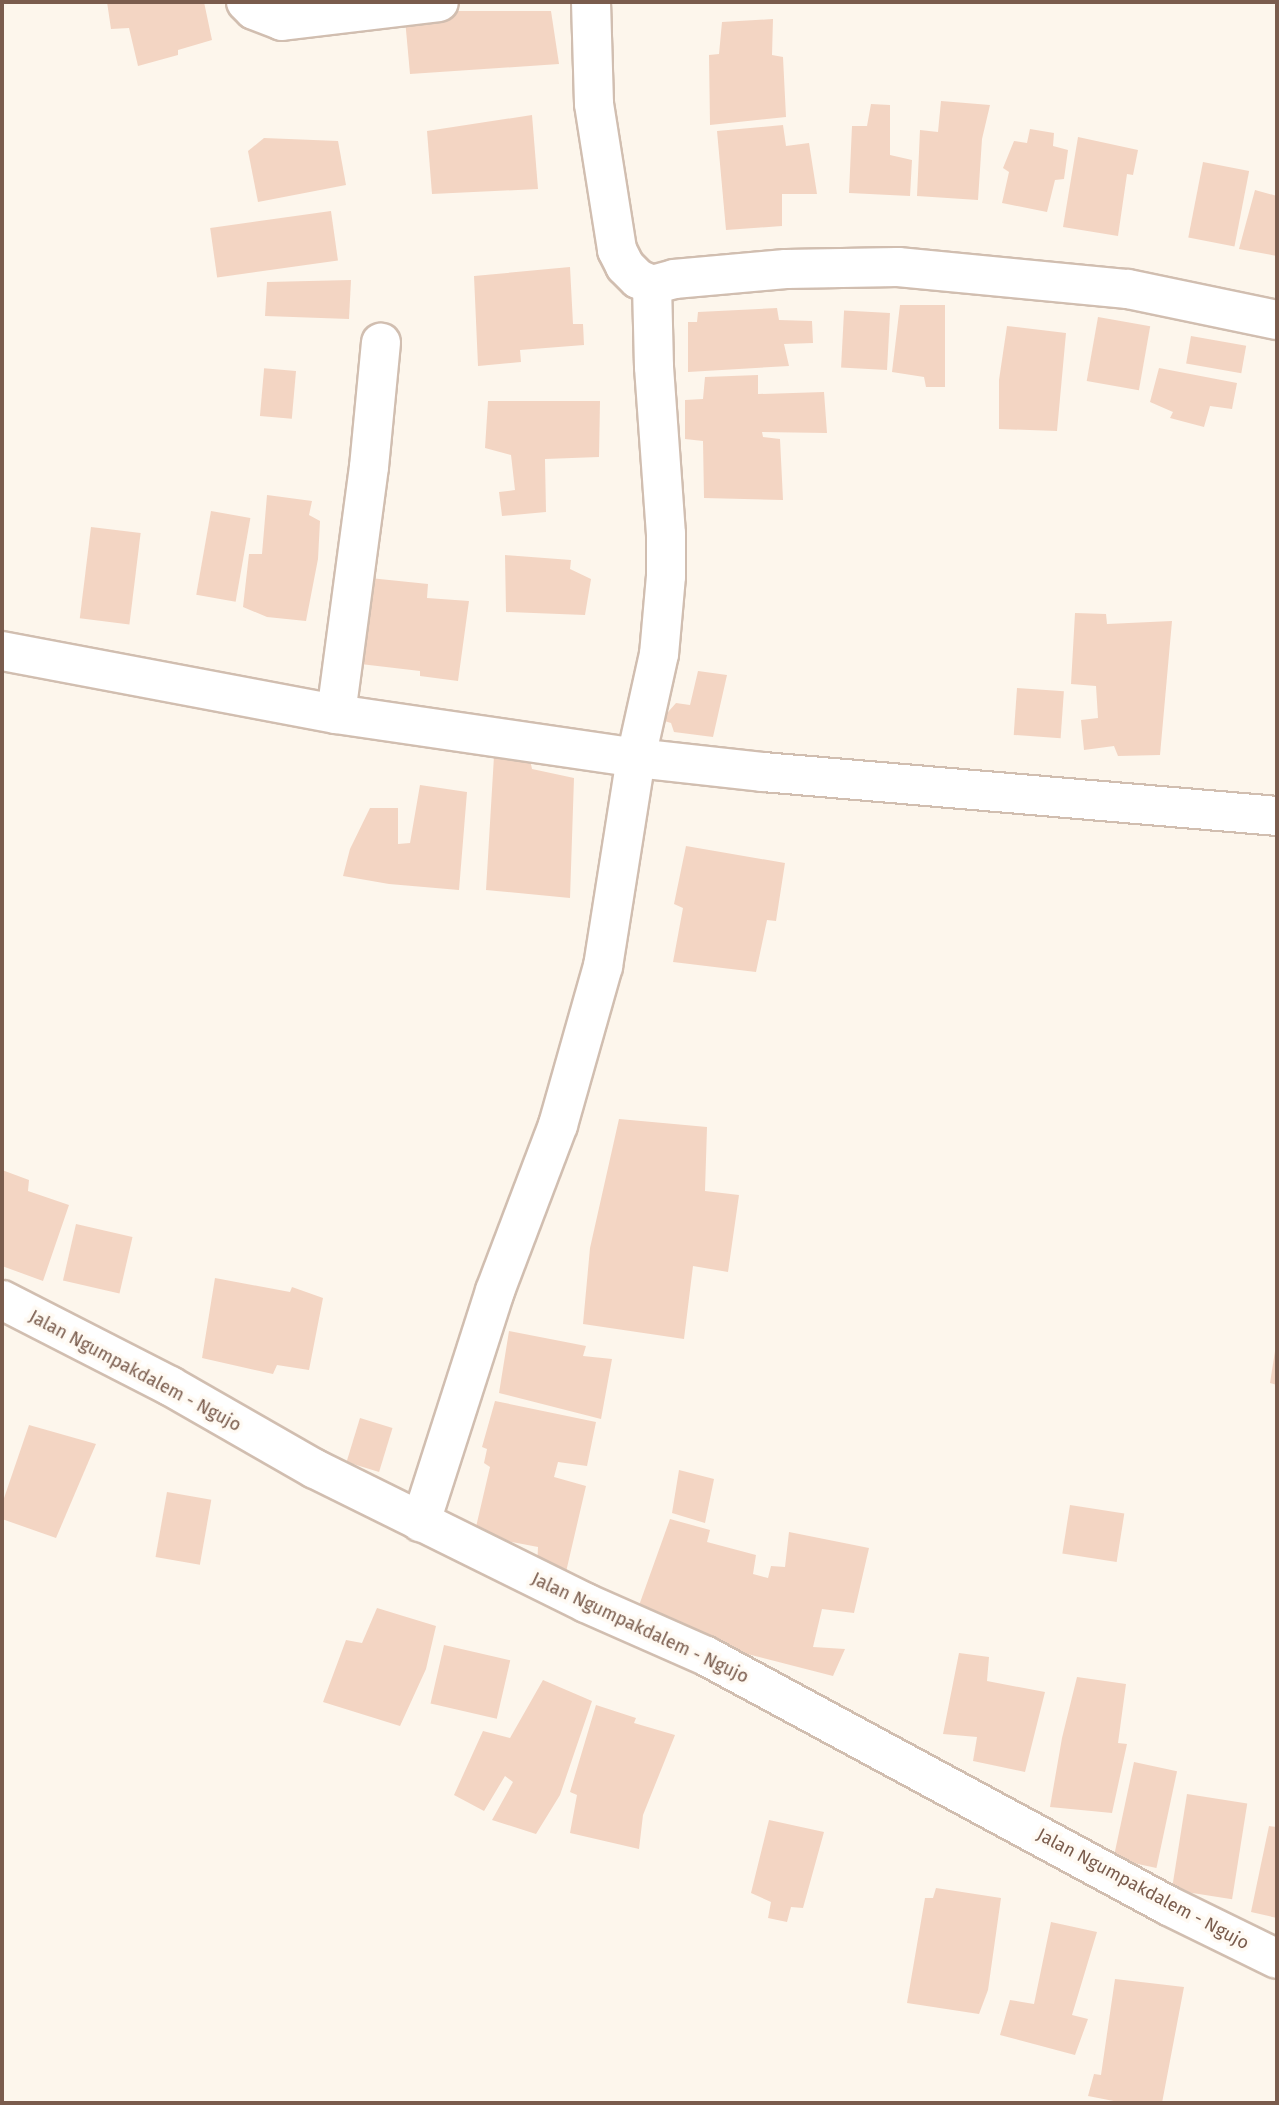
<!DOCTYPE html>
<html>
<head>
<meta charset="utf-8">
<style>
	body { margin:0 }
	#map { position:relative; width:1279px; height:2105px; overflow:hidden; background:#fdf6ec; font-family:"Fira Sans",sans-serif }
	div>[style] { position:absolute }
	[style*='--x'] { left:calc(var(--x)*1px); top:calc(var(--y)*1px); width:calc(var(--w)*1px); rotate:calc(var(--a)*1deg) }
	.building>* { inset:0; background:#f3d5c3; transform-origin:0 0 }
	.roads { filter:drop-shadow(2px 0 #d1beb0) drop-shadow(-2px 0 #d1beb0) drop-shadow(0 2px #d1beb0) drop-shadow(0 -2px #d1beb0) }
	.street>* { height:38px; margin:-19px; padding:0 19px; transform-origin:19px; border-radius:19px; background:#fff }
	.secondary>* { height:38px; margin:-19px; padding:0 19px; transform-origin:19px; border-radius:19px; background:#fff }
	span { translate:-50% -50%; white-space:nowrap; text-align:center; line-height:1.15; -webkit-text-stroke:7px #fffaf3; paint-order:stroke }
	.street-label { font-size:18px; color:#7a5c4d }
	.frame { position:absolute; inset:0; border:4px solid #7a5c4d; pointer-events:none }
</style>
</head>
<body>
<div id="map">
	<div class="building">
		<div style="clip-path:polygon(107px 2px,204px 2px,212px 40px,178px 50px,178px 55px,138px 66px,129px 28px,111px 29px)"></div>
		<div style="clip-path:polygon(451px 11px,551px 11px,559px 64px,410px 74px,405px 19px)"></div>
		<div style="clip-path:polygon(773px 19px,772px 55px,783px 57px,786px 117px,710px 125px,709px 55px,719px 54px,722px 22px)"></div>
		<div style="clip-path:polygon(941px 101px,990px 105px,982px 139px,978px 200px,917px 196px,920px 130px,938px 132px)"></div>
		<div style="clip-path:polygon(871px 104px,890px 105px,890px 155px,912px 160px,910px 196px,849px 193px,852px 126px,867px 126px)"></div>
		<div style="clip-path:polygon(532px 115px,538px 189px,432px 194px,427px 131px)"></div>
		<div style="clip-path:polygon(783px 125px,786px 146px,809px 143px,817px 194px,782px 194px,782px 226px,726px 230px,717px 131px)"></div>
		<div style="clip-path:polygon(1030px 129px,1054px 133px,1053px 146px,1068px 150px,1064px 179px,1055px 180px,1047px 212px,1002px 203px,1009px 172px,1003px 168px,1014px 141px,1027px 143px)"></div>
		<div style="clip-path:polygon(1078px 137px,1138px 150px,1133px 175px,1127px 174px,1118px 236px,1063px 227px)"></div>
		<div style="clip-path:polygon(264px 138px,338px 141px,346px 185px,258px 202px,248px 151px)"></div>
		<div style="left:1203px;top:162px;width:47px;height:77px;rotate:11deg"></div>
		<div style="clip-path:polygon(1255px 190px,1277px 196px,1277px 256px,1239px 249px)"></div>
		<div style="left:331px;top:211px;width:50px;height:122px;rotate:82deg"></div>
		<div style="clip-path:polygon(570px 267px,573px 324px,583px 324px,584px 345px,520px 350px,521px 362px,478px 366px,474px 276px)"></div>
		<div style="clip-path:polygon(351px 280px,349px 319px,265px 316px,267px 282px)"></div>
		<div style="clip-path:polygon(900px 305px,945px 305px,945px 387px,926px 387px,924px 377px,892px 372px)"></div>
		<div style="clip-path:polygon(777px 308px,779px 320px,812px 321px,813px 343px,784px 344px,789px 366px,688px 372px,688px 322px,697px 322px,698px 312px)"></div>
		<div style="left:890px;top:313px;width:57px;height:46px;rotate:93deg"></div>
		<div style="left:1098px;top:317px;width:53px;height:65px;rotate:10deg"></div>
		<div style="clip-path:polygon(1007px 326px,1066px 333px,1057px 431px,999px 429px,999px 380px)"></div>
		<div style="left:1191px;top:336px;width:56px;height:28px;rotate:10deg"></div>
		<div style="clip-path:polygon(1159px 368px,1237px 383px,1232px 409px,1210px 406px,1204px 427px,1170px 418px,1173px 412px,1150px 402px)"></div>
		<div style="left:296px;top:371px;width:48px;height:32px;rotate:95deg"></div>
		<div style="clip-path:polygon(758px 375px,758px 394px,824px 392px,827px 433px,762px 432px,763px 437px,780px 439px,783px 500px,704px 498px,703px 441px,685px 439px,685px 400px,703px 399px,705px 377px)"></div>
		<div style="clip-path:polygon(488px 401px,600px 401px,599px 457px,545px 459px,546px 512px,502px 516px,499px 492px,515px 490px,511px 455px,485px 448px)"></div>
		<div style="clip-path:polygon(267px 495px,312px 501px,309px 515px,320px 521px,318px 559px,306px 621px,267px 617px,243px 607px,249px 554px,262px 554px)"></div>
		<div style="left:211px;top:511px;width:40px;height:85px;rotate:10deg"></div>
		<div style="left:91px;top:527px;width:50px;height:92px;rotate:7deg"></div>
		<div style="clip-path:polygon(505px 555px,571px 560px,570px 569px,591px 579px,585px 615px,506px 612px)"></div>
		<div style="clip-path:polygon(360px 577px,428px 584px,427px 598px,469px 601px,458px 681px,420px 676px,420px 671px,352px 663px)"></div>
		<div style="clip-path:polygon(1075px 613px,1106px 614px,1107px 624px,1172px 621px,1160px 755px,1118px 756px,1114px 746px,1084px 750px,1081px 720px,1098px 718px,1096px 686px,1071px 684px)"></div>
		<div style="clip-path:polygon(698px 671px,727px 675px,713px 737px,674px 732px,671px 723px,661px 720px,676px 703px,690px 705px)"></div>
		<div style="left:1017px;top:688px;width:47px;height:47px;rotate:4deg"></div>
		<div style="clip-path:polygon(529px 755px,532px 769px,574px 778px,570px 898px,486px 890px,494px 756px)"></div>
		<div style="clip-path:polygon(420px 785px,467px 792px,459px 890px,389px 884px,343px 876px,350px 849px,370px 808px,398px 808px,398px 844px,410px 843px)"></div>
		<div style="clip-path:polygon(686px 846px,785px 863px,776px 921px,767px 920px,756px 972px,673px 962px,683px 908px,674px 904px)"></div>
		<div style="clip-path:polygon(619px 1119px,707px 1127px,705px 1191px,739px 1195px,728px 1272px,693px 1266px,684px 1339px,583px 1324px,590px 1248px)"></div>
		<div style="clip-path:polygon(2px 1170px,29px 1180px,28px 1191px,69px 1205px,43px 1281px,2px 1266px)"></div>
		<div style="left:76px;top:1224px;width:58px;height:58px;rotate:13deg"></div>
		<div style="clip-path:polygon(215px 1278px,290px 1292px,292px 1287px,323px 1298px,309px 1370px,277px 1365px,273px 1374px,202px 1358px)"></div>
		<div style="clip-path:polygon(509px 1331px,586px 1346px,583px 1356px,612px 1359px,601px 1419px,499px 1393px)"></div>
		<div style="clip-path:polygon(1276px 1345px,1277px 1345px,1277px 1385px,1270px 1383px)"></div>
		<div style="clip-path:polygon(495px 1401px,596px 1422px,587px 1466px,558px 1462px,554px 1477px,586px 1486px,566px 1572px,537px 1568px,538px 1547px,486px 1537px,476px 1527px,490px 1467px,484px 1463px,487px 1449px,482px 1447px)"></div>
		<div style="left:360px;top:1418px;width:34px;height:46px;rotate:17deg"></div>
		<div style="clip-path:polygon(29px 1425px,96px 1444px,56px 1538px,2px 1519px,2px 1504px)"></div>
		<div style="clip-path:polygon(679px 1470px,714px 1479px,705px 1523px,672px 1513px)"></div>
		<div style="left:167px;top:1492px;width:45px;height:66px;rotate:10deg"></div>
		<div style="left:1070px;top:1505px;width:55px;height:49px;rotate:9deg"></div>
		<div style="clip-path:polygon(670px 1519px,710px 1530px,707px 1542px,756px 1555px,753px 1574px,768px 1578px,771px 1566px,785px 1567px,789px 1532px,869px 1548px,854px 1613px,822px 1609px,813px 1647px,845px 1649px,833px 1676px,673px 1635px,637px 1611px)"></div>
		<div style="clip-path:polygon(377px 1608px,436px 1626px,426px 1669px,400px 1726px,323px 1702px,346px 1640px,362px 1643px)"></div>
		<div style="left:444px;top:1645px;width:68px;height:60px;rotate:13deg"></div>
		<div style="clip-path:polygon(959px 1653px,989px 1657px,987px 1681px,1045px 1692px,1025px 1772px,973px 1761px,977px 1737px,943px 1734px)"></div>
		<div style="clip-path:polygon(1077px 1677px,1126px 1684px,1118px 1743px,1127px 1744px,1112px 1813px,1050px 1807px,1062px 1738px)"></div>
		<div style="clip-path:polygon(543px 1680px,592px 1701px,560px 1795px,536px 1834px,492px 1820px,513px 1782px,505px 1776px,484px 1811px,454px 1795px,483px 1731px,510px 1738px)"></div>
		<div style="clip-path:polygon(596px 1705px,636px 1718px,634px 1723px,675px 1735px,643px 1815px,639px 1849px,570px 1833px,577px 1795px,570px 1792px)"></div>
		<div style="left:1134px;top:1762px;width:44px;height:99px;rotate:12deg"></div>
		<div style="left:1187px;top:1794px;width:61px;height:97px;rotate:9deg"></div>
		<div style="clip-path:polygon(769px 1820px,824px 1832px,803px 1908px,791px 1907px,787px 1922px,768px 1918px,771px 1902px,751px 1893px)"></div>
		<div style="clip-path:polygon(1269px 1826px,1277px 1827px,1277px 1918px,1251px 1912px)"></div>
		<div style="clip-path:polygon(936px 1888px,1001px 1898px,988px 1990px,979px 2014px,907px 2003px,925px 1898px,933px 1898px)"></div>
		<div style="clip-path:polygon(1051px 1922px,1097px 1932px,1072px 2015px,1088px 2019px,1075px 2055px,1000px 2035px,1010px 2000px,1034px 2004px)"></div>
		<div style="clip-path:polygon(1115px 1979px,1184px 1987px,1162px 2103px,1124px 2103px,1088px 2096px,1094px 2074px,1101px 2075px)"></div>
	</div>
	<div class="roads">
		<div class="street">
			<div style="--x:246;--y:2;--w:11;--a:45"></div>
			<div style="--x:254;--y:10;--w:30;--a:21"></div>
			<div style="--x:282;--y:21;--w:158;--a:-6.9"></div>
			<div style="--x:591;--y:2;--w:102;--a:88.3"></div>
			<div style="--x:594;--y:104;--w:148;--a:81"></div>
			<div style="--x:617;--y:250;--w:18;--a:63"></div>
			<div style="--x:625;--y:266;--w:18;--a:45"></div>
			<div style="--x:638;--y:279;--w:15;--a:23"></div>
			<div style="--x:652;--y:285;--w:82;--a:88.6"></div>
			<div style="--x:654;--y:367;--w:167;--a:85.9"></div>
			<div style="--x:666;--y:534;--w:42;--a:90"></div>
			<div style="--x:666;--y:576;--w:78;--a:95.1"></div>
			<div style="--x:659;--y:654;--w:107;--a:102.5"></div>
			<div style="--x:636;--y:758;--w:128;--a:6.3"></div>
			<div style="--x:763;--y:772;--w:516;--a:4.89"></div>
			<div style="--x:652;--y:285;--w:23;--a:-15"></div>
			<div style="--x:674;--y:279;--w:112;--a:-5.1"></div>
			<div style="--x:786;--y:269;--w:112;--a:-1"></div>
			<div style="--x:898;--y:267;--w:231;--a:5.5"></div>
			<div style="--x:1128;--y:289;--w:152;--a:11.8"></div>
			<div style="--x:2;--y:651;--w:340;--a:10.7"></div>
			<div style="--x:336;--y:714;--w:303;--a:8.3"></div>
			<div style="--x:636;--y:758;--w:211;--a:99"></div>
			<div style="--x:603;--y:966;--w:165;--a:105.8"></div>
			<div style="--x:558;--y:1125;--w:178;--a:110.8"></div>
			<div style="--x:495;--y:1291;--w:243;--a:107.8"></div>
			<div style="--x:336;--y:714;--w:249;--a:-82.4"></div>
			<div style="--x:369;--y:467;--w:125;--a:-84.5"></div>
		</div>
		<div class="secondary">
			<div style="--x:2;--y:1300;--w:189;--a:27.1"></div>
			<div style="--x:170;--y:1386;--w:167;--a:29.8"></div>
			<div style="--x:315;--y:1469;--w:302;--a:26.3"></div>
			<div style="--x:586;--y:1603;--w:131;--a:23.8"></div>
			<div style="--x:706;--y:1656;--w:526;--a:28.37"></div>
			<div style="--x:1169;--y:1906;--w:120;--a:26.1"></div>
		</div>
	</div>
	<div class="street-label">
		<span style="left:135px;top:1371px;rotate:28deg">Jalan Ngumpakdalem - Ngujo</span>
		<span style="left:640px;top:1628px;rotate:25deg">Jalan Ngumpakdalem - Ngujo</span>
		<span style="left:1143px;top:1889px;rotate:28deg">Jalan Ngumpakdalem - Ngujo</span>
	</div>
	<div class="frame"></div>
</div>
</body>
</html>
